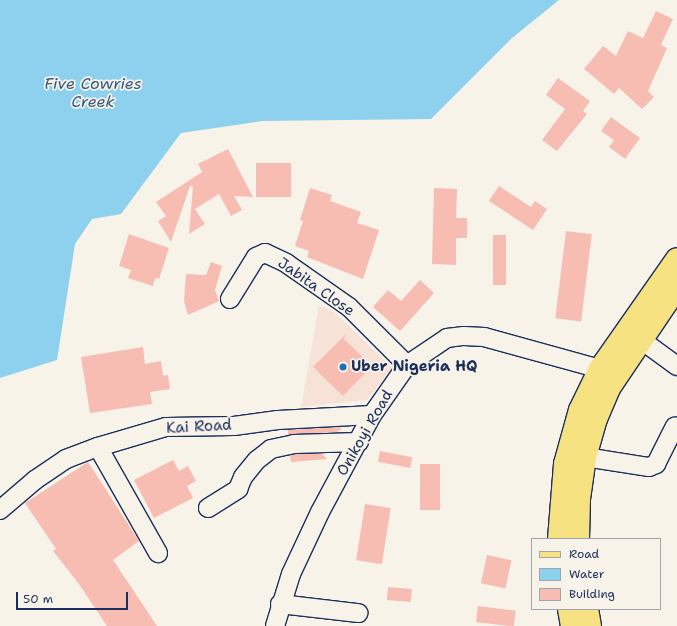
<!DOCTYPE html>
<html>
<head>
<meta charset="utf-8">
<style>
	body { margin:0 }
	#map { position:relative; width:677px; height:626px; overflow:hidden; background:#f7f3e8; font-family:"Shantell Sans",sans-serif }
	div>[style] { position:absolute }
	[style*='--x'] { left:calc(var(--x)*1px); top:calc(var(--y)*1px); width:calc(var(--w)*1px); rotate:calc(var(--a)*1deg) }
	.built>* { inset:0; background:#f7e2d8 }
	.water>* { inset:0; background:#8dd1ef }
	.building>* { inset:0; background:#f7bcb2; transform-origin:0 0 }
	.roads { filter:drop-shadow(1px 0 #1b2f5e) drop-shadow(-1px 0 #1b2f5e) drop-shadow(0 1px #1b2f5e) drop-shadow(0 -1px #1b2f5e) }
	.minor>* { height:18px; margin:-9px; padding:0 9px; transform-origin:9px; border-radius:9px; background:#f7f3e8 }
	.major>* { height:22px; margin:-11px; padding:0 11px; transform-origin:11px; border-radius:11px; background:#f7e281 }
	.dots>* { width:11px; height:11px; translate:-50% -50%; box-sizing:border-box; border:2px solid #f7f3e8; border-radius:50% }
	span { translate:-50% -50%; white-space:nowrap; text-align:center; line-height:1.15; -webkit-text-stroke:3.5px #f7f3e8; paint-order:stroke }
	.street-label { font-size:15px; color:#1b2f5e }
	.poi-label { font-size:15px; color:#1b2f5e; font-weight:700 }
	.left { translate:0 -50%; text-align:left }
	.water-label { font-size:16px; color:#385882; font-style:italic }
	.legend { position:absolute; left:531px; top:538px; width:130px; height:72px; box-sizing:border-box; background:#f7f3e8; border:1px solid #9fa5b1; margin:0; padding:5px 7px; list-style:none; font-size:12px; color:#1b2f5e }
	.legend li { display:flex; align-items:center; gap:8px; height:20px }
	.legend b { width:20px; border:1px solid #9fa5b1 }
	.scale { position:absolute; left:16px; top:592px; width:112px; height:18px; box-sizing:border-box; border:2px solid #1b2f5e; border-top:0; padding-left:5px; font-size:12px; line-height:14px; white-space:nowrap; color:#1b2f5e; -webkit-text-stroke:3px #f7f3e8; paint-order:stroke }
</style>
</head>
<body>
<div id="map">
	<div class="built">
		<div style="clip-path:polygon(319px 306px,332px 310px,393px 368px,367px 400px,301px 407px)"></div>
	</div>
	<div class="water">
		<div style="clip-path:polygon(0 0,559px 0,512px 38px,431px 119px,262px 121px,181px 133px,121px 214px,92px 219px,75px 244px,57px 360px,0 378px)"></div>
	</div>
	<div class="building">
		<div style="clip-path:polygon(656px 11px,673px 19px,661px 45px,667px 48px,648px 91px,654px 97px,642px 109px,619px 88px,614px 94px,584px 69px,603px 46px,616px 56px,628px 31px,643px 38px)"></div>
		<div style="clip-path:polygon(558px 78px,590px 101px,583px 111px,587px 114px,557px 151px,542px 140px,565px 109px,546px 95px)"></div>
		<div style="clip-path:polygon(611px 117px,640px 138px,625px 159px,609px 147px,614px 140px,601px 131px)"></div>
		<div style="clip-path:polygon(228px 149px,253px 197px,234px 196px,242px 210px,231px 216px,219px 194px,195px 209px,205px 224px,189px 234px,193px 187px,190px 186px,171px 242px,158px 221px,166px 216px,156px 202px,202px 172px,198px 164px)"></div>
		<div style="left:256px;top:163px;width:35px;height:34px"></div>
		<div style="clip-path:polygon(499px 186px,531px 207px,535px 201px,547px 209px,533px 230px,489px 201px)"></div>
		<div style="clip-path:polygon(310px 188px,332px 195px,330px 201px,361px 212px,357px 223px,379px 230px,363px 279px,307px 257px,309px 251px,295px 246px,303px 221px,300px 220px)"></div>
		<div style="clip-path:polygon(434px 188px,457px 189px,456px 218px,467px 218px,467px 238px,456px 238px,456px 265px,432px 264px)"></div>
		<div style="left:566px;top:231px;width:26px;height:88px;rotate:7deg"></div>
		<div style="clip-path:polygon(129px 234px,169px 248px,159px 279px,155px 278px,153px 286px,128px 278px,131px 270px,119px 266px)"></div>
		<div style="left:493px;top:235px;width:13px;height:50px"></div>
		<div style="clip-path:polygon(211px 262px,222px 266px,215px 290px,219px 301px,188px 315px,184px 301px,186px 274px,206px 275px)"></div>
		<div style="clip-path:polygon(420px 280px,434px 293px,400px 331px,373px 307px,388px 290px,401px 301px)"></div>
		<div style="clip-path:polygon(346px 334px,344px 339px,372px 366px,343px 396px,313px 367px)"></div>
		<div style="clip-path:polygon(143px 347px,145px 364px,161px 361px,163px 376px,168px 375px,170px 389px,150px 392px,152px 404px,90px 413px,81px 357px)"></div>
		<div style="clip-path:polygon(339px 427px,342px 429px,336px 432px,288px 435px,288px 430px)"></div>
		<div style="left:380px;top:451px;width:33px;height:11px;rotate:11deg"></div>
		<div style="clip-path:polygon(295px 454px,322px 454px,327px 459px,291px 462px,290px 456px)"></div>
		<div style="clip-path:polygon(173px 460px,179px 471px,188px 466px,196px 481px,187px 486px,193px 498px,154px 518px,134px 480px)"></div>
		<div style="clip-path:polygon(88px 462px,139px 541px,113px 560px,157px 626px,107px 626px,79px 584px,53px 551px,56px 549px,25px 503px)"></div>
		<div style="left:420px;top:464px;width:20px;height:46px"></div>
		<div style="left:365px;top:504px;width:26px;height:57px;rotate:9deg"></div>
		<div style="left:487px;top:555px;width:25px;height:29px;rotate:12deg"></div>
		<div style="left:388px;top:587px;width:24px;height:13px;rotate:5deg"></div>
		<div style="left:478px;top:606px;width:38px;height:16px;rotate:7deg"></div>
	</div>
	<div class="roads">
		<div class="minor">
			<div style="--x:230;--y:299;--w:49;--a:-58.2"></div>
			<div style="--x:256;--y:257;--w:10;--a:-24"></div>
			<div style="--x:265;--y:253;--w:23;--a:25"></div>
			<div style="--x:286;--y:263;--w:77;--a:34.9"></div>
			<div style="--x:349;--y:307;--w:82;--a:45"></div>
			<div style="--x:640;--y:339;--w:46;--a:36.1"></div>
			<div style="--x:98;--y:447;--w:122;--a:60.5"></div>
			<div style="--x:585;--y:457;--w:65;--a:8.9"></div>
			<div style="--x:649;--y:467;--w:8;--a:-23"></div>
			<div style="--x:656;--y:464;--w:42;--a:-63.4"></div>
			<div style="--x:208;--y:508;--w:36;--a:-32"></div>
			<div style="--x:238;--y:489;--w:13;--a:-67"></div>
			<div style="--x:243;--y:477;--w:22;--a:-51"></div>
			<div style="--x:257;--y:460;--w:18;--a:-38"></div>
			<div style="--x:271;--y:449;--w:24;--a:-12"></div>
			<div style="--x:294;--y:444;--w:65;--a:-1.8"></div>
			<div style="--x:0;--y:510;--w:46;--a:-40.6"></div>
			<div style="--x:35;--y:480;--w:37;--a:-34"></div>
			<div style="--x:66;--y:459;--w:34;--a:-21"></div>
			<div style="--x:98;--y:447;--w:71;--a:-16.4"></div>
			<div style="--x:166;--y:427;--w:68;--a:-0.8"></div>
			<div style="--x:234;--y:426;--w:44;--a:-7.8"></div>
			<div style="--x:278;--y:420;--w:94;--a:-3"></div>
			<div style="--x:280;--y:604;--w:79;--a:6.6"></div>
			<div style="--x:275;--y:626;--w:54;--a:-72.9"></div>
			<div style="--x:291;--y:574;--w:68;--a:-64.9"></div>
			<div style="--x:320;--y:512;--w:110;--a:-61.8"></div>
			<div style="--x:372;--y:415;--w:61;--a:-55"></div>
			<div style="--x:407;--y:365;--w:48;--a:-34"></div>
			<div style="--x:447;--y:338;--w:17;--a:-7"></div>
			<div style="--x:464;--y:336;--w:20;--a:3"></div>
			<div style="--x:484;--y:337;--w:120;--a:15.4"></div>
		</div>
		<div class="major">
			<div style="--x:559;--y:539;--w:75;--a:-85.4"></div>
			<div style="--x:565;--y:464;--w:56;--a:-74.5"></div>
			<div style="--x:580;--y:410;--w:46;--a:-64"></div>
			<div style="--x:600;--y:369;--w:134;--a:-55"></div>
			<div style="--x:578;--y:539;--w:40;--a:-88.6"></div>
			<div style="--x:579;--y:499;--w:42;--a:-81.9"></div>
			<div style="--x:585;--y:457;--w:40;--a:-74"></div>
			<div style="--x:596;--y:419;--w:34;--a:-67"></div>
			<div style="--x:609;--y:388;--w:122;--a:-56"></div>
			<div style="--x:569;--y:609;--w:17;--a:80"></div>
			<div style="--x:587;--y:609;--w:17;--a:80"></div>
		</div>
	</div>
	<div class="dots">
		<div style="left:343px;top:367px;background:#1f6fb2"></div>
	</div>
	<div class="street-label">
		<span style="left:316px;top:287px;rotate:35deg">Jabita Close</span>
		<span style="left:199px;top:427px;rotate:-3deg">Kai Road</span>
		<span style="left:365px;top:433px;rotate:-60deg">Onikoyi Road</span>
	</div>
	<div class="poi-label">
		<span class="left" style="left:351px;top:367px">Uber Nigeria HQ</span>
	</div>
	<div class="water-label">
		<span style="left:93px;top:93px">Five Cowries<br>Creek</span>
	</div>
	<ul class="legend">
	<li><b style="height:5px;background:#f7e281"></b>Road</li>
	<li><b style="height:11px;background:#8dd1ef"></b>Water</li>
	<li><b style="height:11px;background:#f7bcb2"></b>Building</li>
	</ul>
	<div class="scale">50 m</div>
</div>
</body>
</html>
